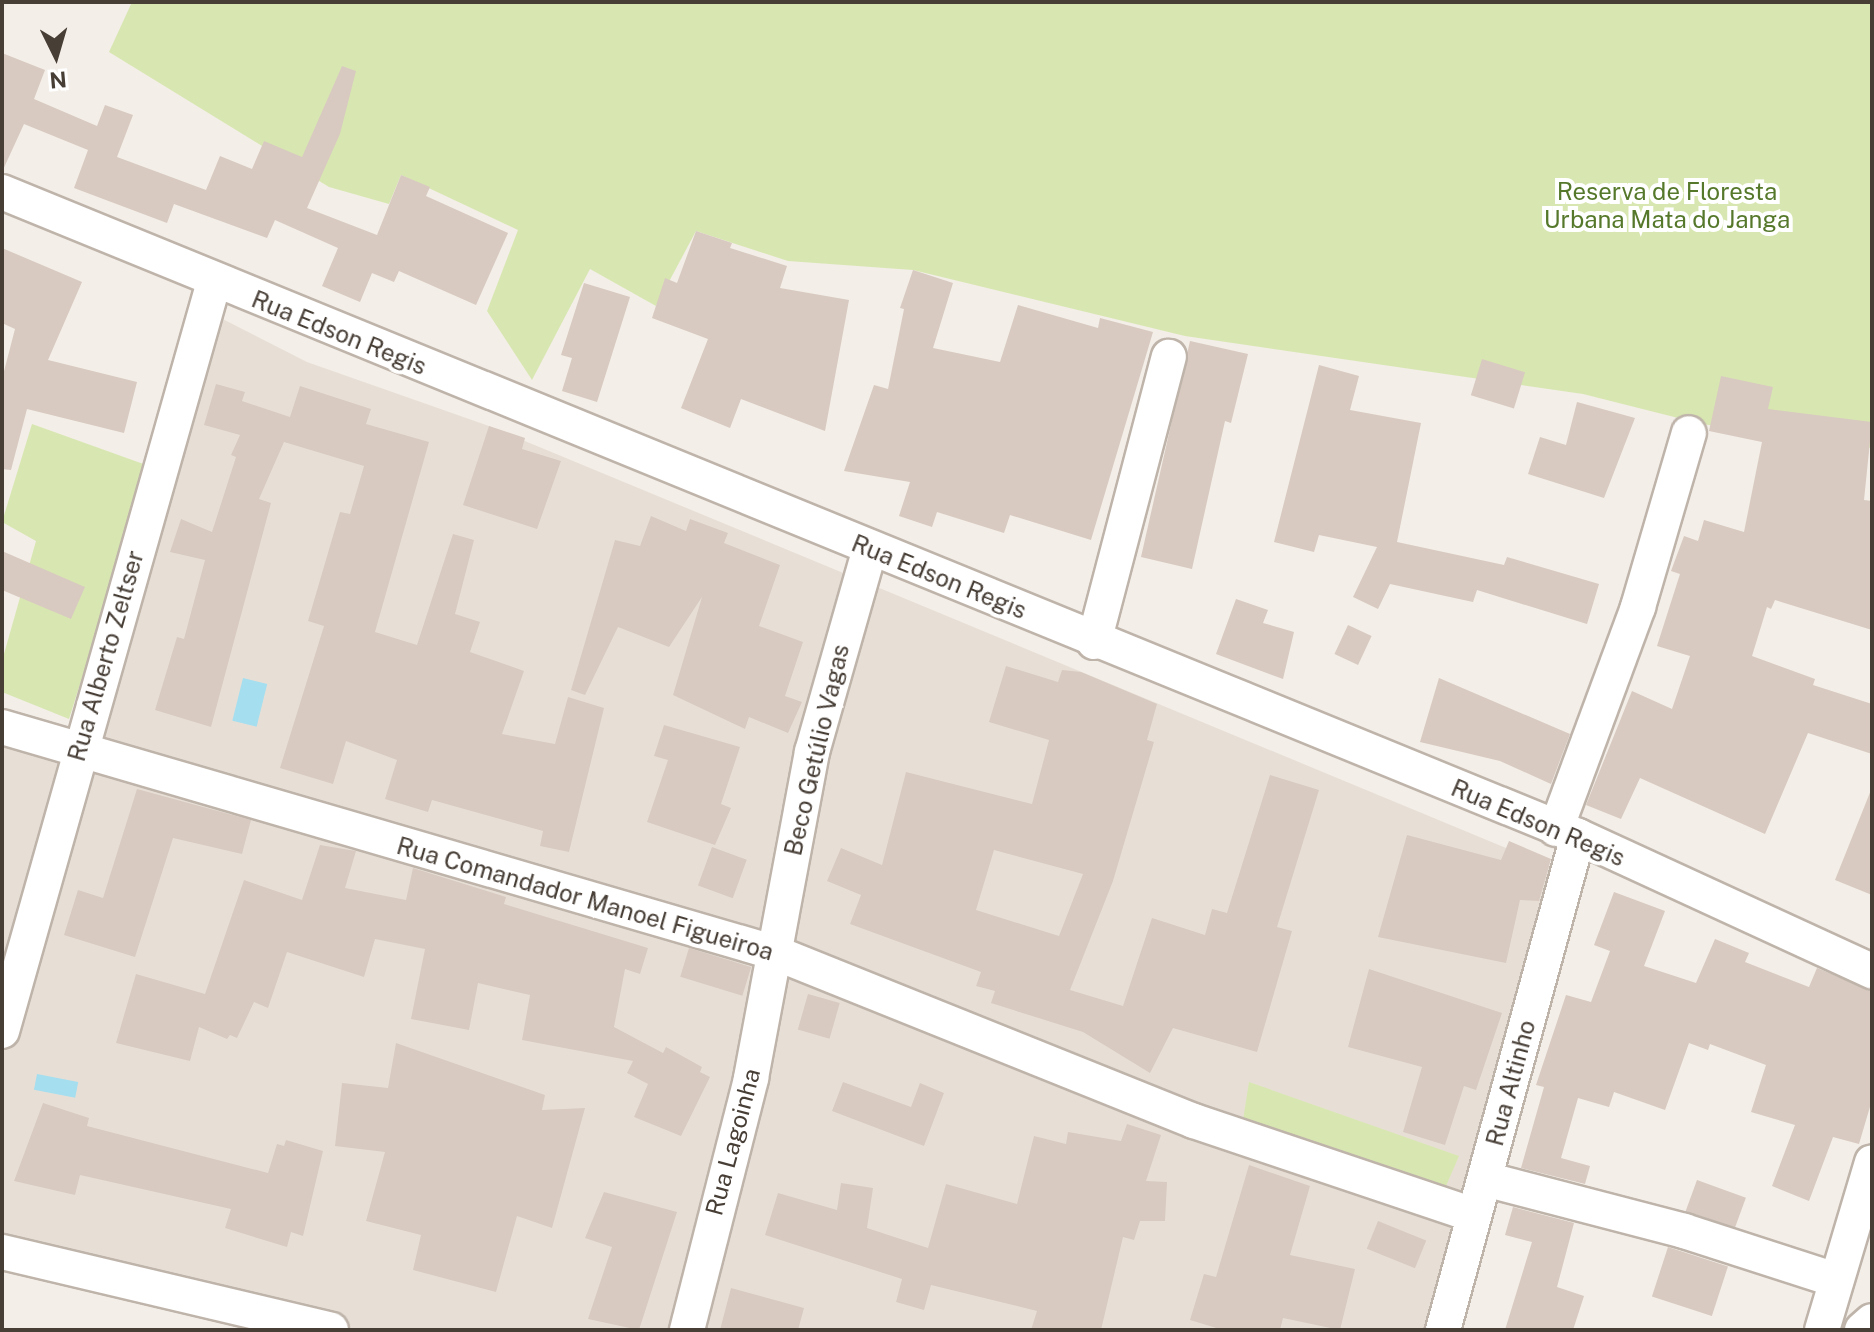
<!DOCTYPE html>
<html>
<head>
<meta charset="utf-8">
<style>
	body { margin:0 }
	#map { position:relative; width:1874px; height:1332px; overflow:hidden; background:#f3eee8; font-family:"Public Sans",sans-serif }
	div>[style] { position:absolute }
	[style*='--x'] { left:calc(var(--x)*1px); top:calc(var(--y)*1px); width:calc(var(--w)*1px); rotate:calc(var(--a)*1deg) }
	.residential>* { inset:0; background:#e7dfd6 }
	.green>* { inset:0; background:#d8e7b1 }
	.water>* { inset:0; background:#a5deef; transform-origin:0 0 }
	.building>* { inset:0; background:#d8cac0; transform-origin:0 0 }
	.roads { filter:drop-shadow(2px 0 #bfb4aa) drop-shadow(-2px 0 #bfb4aa) drop-shadow(0 2px #bfb4aa) drop-shadow(0 -2px #bfb4aa) }
	.street>* { height:34px; margin:-17px; padding:0 17px; transform-origin:17px; border-radius:17px; background:#fff }
	span { translate:-50% -50%; white-space:nowrap; text-align:center; line-height:1.15; -webkit-text-stroke:8px #fff; paint-order:stroke }
	.park-label { font-size:24px; color:#55782b }
	.street-label { font-size:24px; color:#473e36 }
	.frame { position:absolute; inset:0; border:4px solid #473e36; pointer-events:none }
	.north { position:absolute; left:16px; top:16px; width:80px; height:80px; -webkit-text-stroke:6px #fff; paint-order:stroke; rotate:175deg; font-size:22px; font-weight:700; line-height:32px; text-align:center; color:#473e36 }
	.north::after { content:''; display:block; margin:auto; width:28px; height:36px; background:#473e36; clip-path:polygon(50% 0,100% 100%,50% 72%,0 100%) }
</style>
</head>
<body>
<div id="map">
	<div class="residential">
		<div style="clip-path:polygon(205px 310px,307px 362px,489px 426px,1559px 870px,1431px 1330px,267px 1330px,2px 1267px,2px 742px,74px 761px)"></div>
	</div>
	<div class="green">
		<div style="clip-path:polygon(132px 2px,1872px 2px,1872px 448px,1702px 424px,1583px 394px,1185px 336px,913px 270px,788px 261px,696px 231px,656px 306px,590px 269px,532px 380px,487px 311px,518px 230px,401px 175px,389px 204px,329px 187px,109px 52px)"></div>
		<div style="clip-path:polygon(32px 424px,149px 466px,69px 719px,2px 692px,2px 661px,36px 541px,2px 522px)"></div>
		<div style="clip-path:polygon(1249px 1082px,1459px 1156px,1446px 1186px,1243px 1120px)"></div>
	</div>
	<div class="water">
		<div style="left:243px;top:678px;width:25px;height:44px;rotate:14deg"></div>
		<div style="left:37px;top:1074px;width:42px;height:16px;rotate:11deg"></div>
	</div>
	<div class="building">
		<div style="clip-path:polygon(2px 53px,45px 70px,34px 99px,97px 126px,105px 105px,133px 115px,117px 157px,206px 190px,220px 156px,252px 169px,264px 141px,302px 157px,342px 66px,356px 71px,340px 134px,307px 208px,377px 235px,401px 175px,430px 187px,426px 196px,508px 233px,476px 305px,399px 271px,394px 282px,372px 273px,360px 302px,322px 286px,338px 248px,275px 220px,267px 238px,174px 204px,167px 223px,74px 188px,88px 150px,24px 124px,2px 172px)"></div>
		<div style="clip-path:polygon(696px 231px,732px 243px,730px 248px,787px 266px,780px 288px,849px 300px,825px 431px,741px 399px,730px 428px,681px 408px,708px 339px,652px 318px,665px 278px,677px 283px)"></div>
		<div style="clip-path:polygon(2px 248px,82px 282px,48px 360px,137px 382px,124px 433px,27px 409px,11px 470px,2px 469px,2px 379px,15px 329px,2px 323px)"></div>
		<div style="clip-path:polygon(913px 270px,953px 283px,933px 348px,1000px 362px,1018px 305px,1098px 328px,1100px 318px,1153px 332px,1091px 540px,1010px 515px,1004px 533px,937px 512px,932px 527px,899px 516px,910px 482px,844px 471px,874px 385px,888px 389px,904px 309px,900px 308px)"></div>
		<div style="clip-path:polygon(584px 283px,630px 297px,597px 402px,562px 391px,572px 358px,561px 355px)"></div>
		<div style="clip-path:polygon(1190px 341px,1248px 354px,1231px 423px,1225px 421px,1192px 569px,1141px 557px)"></div>
		<div style="left:1482px;top:359px;width:45px;height:38px;rotate:17deg"></div>
		<div style="clip-path:polygon(1319px 365px,1359px 376px,1350px 410px,1421px 423px,1397px 542px,1504px 565px,1507px 557px,1599px 584px,1587px 624px,1477px 590px,1473px 602px,1390px 584px,1378px 609px,1353px 597px,1377px 547px,1319px 535px,1314px 552px,1274px 542px)"></div>
		<div style="clip-path:polygon(1721px 376px,1773px 387px,1768px 409px,1872px 422px,1864px 500px,1872px 501px,1872px 630px,1775px 600px,1771px 609px,1767px 607px,1752px 656px,1815px 679px,1813px 685px,1872px 704px,1872px 754px,1808px 733px,1765px 834px,1640px 778px,1621px 819px,1586px 805px,1632px 691px,1672px 709px,1690px 656px,1657px 646px,1680px 574px,1671px 571px,1684px 536px,1698px 541px,1704px 520px,1744px 532px,1762px 442px,1709px 431px)"></div>
		<div style="clip-path:polygon(216px 384px,245px 392px,242px 401px,290px 417px,300px 386px,371px 409px,366px 424px,429px 442px,375px 632px,417px 645px,453px 534px,474px 540px,455px 614px,480px 622px,470px 652px,524px 671px,502px 734px,555px 744px,568px 697px,604px 708px,569px 852px,540px 846px,543px 831px,432px 800px,428px 812px,385px 799px,397px 760px,346px 741px,333px 784px,280px 768px,324px 626px,308px 621px,340px 512px,350px 514px,364px 466px,284px 442px,259px 499px,271px 503px,211px 727px,155px 710px,177px 637px,184px 639px,205px 560px,170px 552px,181px 519px,212px 532px,236px 457px,231px 455px,240px 435px,204px 425px)"></div>
		<div style="clip-path:polygon(1577px 402px,1635px 418px,1604px 498px,1528px 474px,1540px 437px,1566px 445px)"></div>
		<div style="clip-path:polygon(489px 426px,525px 438px,522px 449px,561px 461px,537px 529px,463px 505px)"></div>
		<div style="clip-path:polygon(651px 516px,686px 531px,690px 519px,728px 533px,724px 543px,780px 565px,759px 626px,803px 642px,785px 696px,802px 702px,788px 733px,749px 717px,745px 729px,673px 695px,702px 597px,669px 647px,618px 627px,585px 695px,571px 690px,615px 540px,640px 546px)"></div>
		<div style="clip-path:polygon(2px 551px,85px 587px,71px 619px,2px 590px)"></div>
		<div style="clip-path:polygon(1236px 599px,1268px 610px,1263px 623px,1294px 632px,1283px 679px,1216px 654px)"></div>
		<div style="left:1348px;top:625px;width:26px;height:32px;rotate:25deg"></div>
		<div style="clip-path:polygon(evenodd,1006px 666px,1058px 682px,1062px 670px,1081px 672px,1157px 704px,1147px 740px,1154px 742px,1113px 881px,1070px 990px,1123px 1006px,1152px 918px,1205px 935px,1212px 909px,1227px 913px,1270px 775px,1319px 790px,1277px 927px,1292px 931px,1257px 1052px,1173px 1028px,1150px 1073px,1083px 1032px,991px 1003px,995px 991px,976px 986px,981px 972px,850px 924px,861px 895px,827px 881px,841px 848px,882px 865px,906px 772px,1032px 804px,1049px 740px,989px 722px,1006px 666px,994px 850px,1083px 874px,1059px 936px,976px 910px,994px 850px)"></div>
		<div style="clip-path:polygon(1439px 678px,1570px 734px,1551px 784px,1500px 761px,1420px 742px)"></div>
		<div style="clip-path:polygon(664px 725px,740px 747px,721px 804px,731px 808px,715px 845px,647px 822px,668px 760px,654px 756px)"></div>
		<div style="clip-path:polygon(137px 789px,251px 820px,242px 854px,173px 838px,135px 957px,64px 935px,78px 890px,103px 898px)"></div>
		<div style="clip-path:polygon(1871px 790px,1872px 791px,1872px 895px,1835px 880px)"></div>
		<div style="clip-path:polygon(1407px 835px,1501px 860px,1509px 841px,1551px 859px,1539px 901px,1520px 900px,1506px 963px,1378px 937px)"></div>
		<div style="clip-path:polygon(320px 845px,356px 851px,345px 888px,406px 900px,413px 868px,506px 897px,504px 904px,648px 948px,640px 974px,625px 969px,614px 1027px,663px 1053px,666px 1047px,702px 1067px,700px 1072px,710px 1077px,681px 1136px,634px 1117px,648px 1084px,627px 1073px,633px 1061px,522px 1040px,530px 995px,478px 983px,469px 1030px,411px 1019px,425px 949px,375px 939px,364px 977px,287px 952px,268px 1008px,254px 1002px,237px 1038px,230px 1035px,227px 1039px,199px 1027px,190px 1061px,116px 1043px,136px 974px,205px 994px,244px 880px,302px 900px)"></div>
		<div style="left:712px;top:847px;width:37px;height:41px;rotate:20deg"></div>
		<div style="clip-path:polygon(1614px 892px,1665px 911px,1644px 966px,1696px 983px,1715px 939px,1749px 953px,1745px 962px,1809px 987px,1817px 968px,1872px 991px,1872px 1100px,1859px 1144px,1833px 1137px,1809px 1201px,1772px 1186px,1795px 1125px,1751px 1112px,1766px 1065px,1710px 1044px,1708px 1050px,1689px 1043px,1665px 1110px,1614px 1092px,1609px 1107px,1578px 1098px,1561px 1158px,1590px 1166px,1585px 1184px,1521px 1168px,1544px 1087px,1536px 1085px,1566px 995px,1591px 1002px,1610px 951px,1594px 945px)"></div>
		<div style="left:689px;top:948px;width:65px;height:30px;rotate:17deg"></div>
		<div style="clip-path:polygon(1369px 969px,1502px 1013px,1476px 1090px,1464px 1086px,1445px 1145px,1403px 1132px,1422px 1067px,1348px 1047px)"></div>
		<div style="left:808px;top:994px;width:33px;height:37px;rotate:16deg"></div>
		<div style="clip-path:polygon(396px 1043px,545px 1095px,542px 1110px,585px 1108px,552px 1228px,517px 1216px,496px 1292px,413px 1270px,421px 1235px,366px 1221px,385px 1152px,335px 1146px,342px 1083px,388px 1088px)"></div>
		<div style="clip-path:polygon(843px 1082px,911px 1107px,920px 1083px,944px 1093px,924px 1146px,832px 1111px)"></div>
		<div style="clip-path:polygon(43px 1103px,89px 1118px,87px 1126px,268px 1173px,277px 1144px,284px 1146px,286px 1140px,323px 1151px,303px 1236px,291px 1232px,287px 1247px,225px 1228px,231px 1209px,80px 1175px,75px 1195px,14px 1181px)"></div>
		<div style="clip-path:polygon(1127px 1124px,1161px 1135px,1146px 1181px,1167px 1182px,1165px 1221px,1140px 1221px,1134px 1240px,1123px 1237px,1101px 1330px,1031px 1330px,1037px 1311px,931px 1285px,924px 1310px,896px 1302px,902px 1279px,765px 1235px,778px 1193px,837px 1210px,841px 1183px,873px 1188px,867px 1228px,928px 1248px,946px 1184px,1017px 1204px,1034px 1136px,1066px 1144px,1068px 1132px,1121px 1141px)"></div>
		<div style="clip-path:polygon(1249px 1165px,1310px 1186px,1290px 1255px,1355px 1269px,1340px 1330px,1283px 1318px,1280px 1330px,1223px 1330px,1190px 1320px,1204px 1274px,1216px 1277px)"></div>
		<div style="left:1697px;top:1180px;width:52px;height:33px;rotate:20deg"></div>
		<div style="clip-path:polygon(604px 1192px,677px 1212px,639px 1330px,588px 1319px,612px 1247px,585px 1238px)"></div>
		<div style="clip-path:polygon(1513px 1207px,1574px 1223px,1557px 1287px,1584px 1296px,1573px 1330px,1505px 1330px,1532px 1242px,1505px 1235px)"></div>
		<div style="left:1378px;top:1221px;width:52px;height:30px;rotate:22deg"></div>
		<div style="left:1668px;top:1247px;width:63px;height:52px;rotate:18deg"></div>
		<div style="clip-path:polygon(731px 1288px,804px 1308px,798px 1330px,720px 1330px)"></div>
	</div>
	<div class="roads">
		<div class="street">
			<div style="--x:2;--y:192;--w:1703;--a:22.23"></div>
			<div style="--x:1578;--y:836;--w:324;--a:24.7"></div>
			<div style="--x:1094;--y:642;--w:295;--a:-75.3"></div>
			<div style="--x:2;--y:727;--w:806;--a:16.28"></div>
			<div style="--x:776;--y:953;--w:450;--a:21.9"></div>
			<div style="--x:1194;--y:1121;--w:294;--a:18.6"></div>
			<div style="--x:1556;--y:829;--w:237;--a:-69.7"></div>
			<div style="--x:1638;--y:607;--w:181;--a:-73.7"></div>
			<div style="--x:2;--y:1031;--w:778;--a:-74.2"></div>
			<div style="--x:1485;--y:1179;--w:206;--a:14.6"></div>
			<div style="--x:1684;--y:1231;--w:160;--a:17.9"></div>
			<div style="--x:2;--y:1252;--w:338;--a:13.3"></div>
			<div style="--x:687;--y:1330;--w:260;--a:-75.7"></div>
			<div style="--x:751;--y:1078;--w:332;--a:-79.4"></div>
			<div style="--x:812;--y:752;--w:211;--a:-74.1"></div>
			<div style="--x:1443;--y:1330;--w:512;--a:-74.72"></div>
			<div style="--x:1822;--y:1330;--w:175;--a:-73.4"></div>
			<div style="--x:1862;--y:1330;--w:13;--a:-42"></div>
		</div>
	</div>
	<div class="park-label">
		<span style="left:1667px;top:206px">Reserva de Floresta<br>Urbana Mata do Janga</span>
	</div>
	<div class="street-label">
		<span style="left:339px;top:333px;rotate:22deg">Rua Edson Regis</span>
		<span style="left:939px;top:577px;rotate:22deg">Rua Edson Regis</span>
		<span style="left:106px;top:656px;rotate:-74deg">Rua Alberto Zeltser</span>
		<span style="left:817px;top:750px;rotate:-77deg">Beco Getúlio Vagas</span>
		<span style="left:1538px;top:823px;rotate:23deg">Rua Edson Regis</span>
		<span style="left:585px;top:899px;rotate:16deg">Rua Comandador Manoel Figueiroa</span>
		<span style="left:1511px;top:1083px;rotate:-75deg">Rua Altinho</span>
		<span style="left:733px;top:1142px;rotate:-75deg">Rua Lagoinha</span>
	</div>
	<div class="frame"></div>
	<div class="north">N</div>
</div>
</body>
</html>
